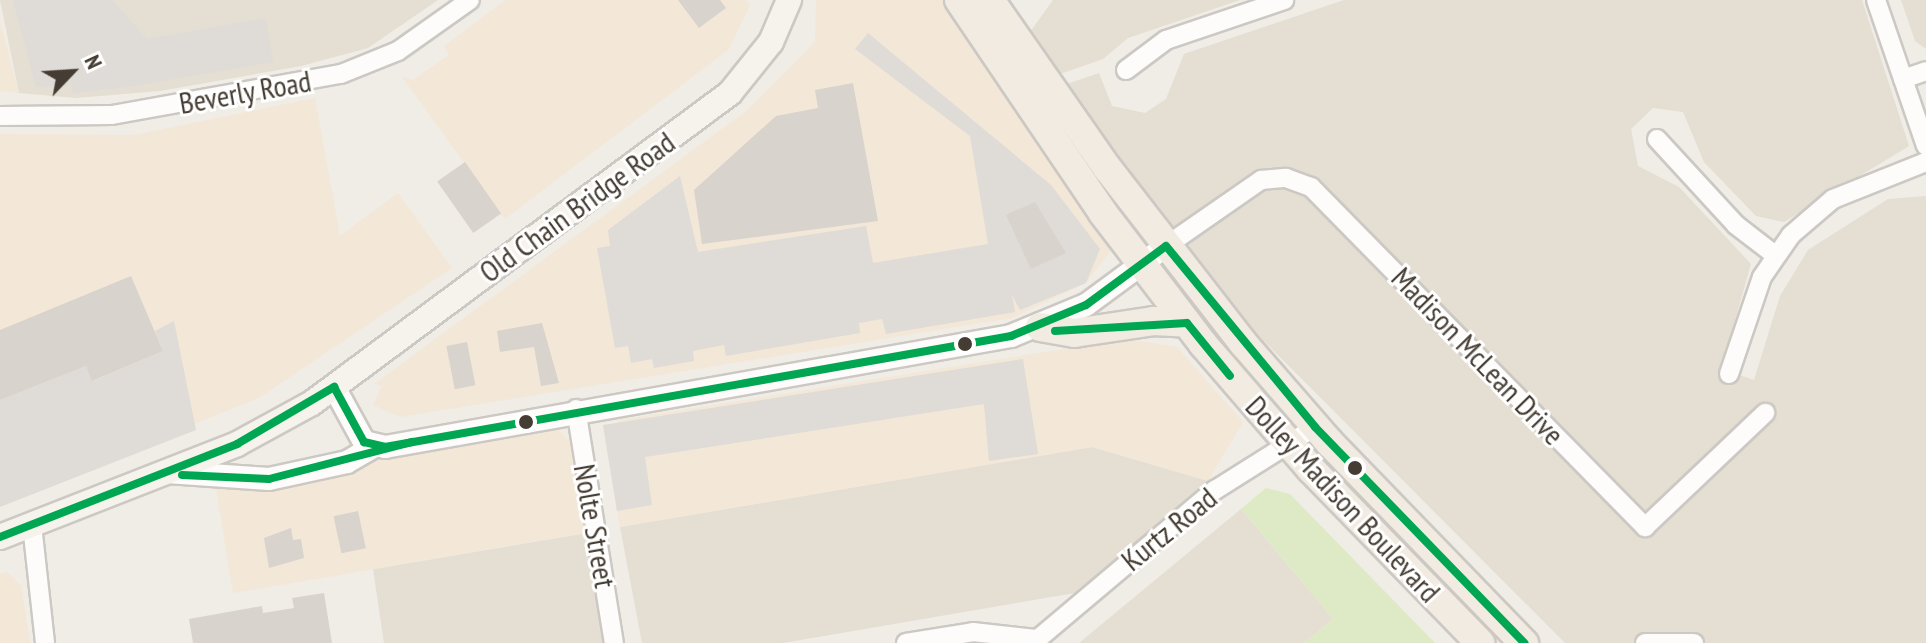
<!DOCTYPE html>
<html>
<head>
<meta charset="utf-8">
<style>
	body { margin:0 }
	#map { position:relative; width:1926px; height:643px; overflow:hidden; background:#f0ece6; font-family:"PT Sans Narrow",sans-serif }
	div>[style] { position:absolute }
	[style*='--x'] { left:calc(var(--x)*1px); top:calc(var(--y)*1px); width:calc(var(--w)*1px); rotate:calc(var(--a)*1deg) }
	.residential>* { inset:0; background:#e4ded3 }
	.commercial>* { inset:0; background:#f3e7d8 }
	.green>* { inset:0; background:#deeac5 }
	.parking>* { inset:0; background:#dfdbd6 }
	.building>* { inset:0; background:#d8d3cd; transform-origin:0 0 }
	.roads { filter:drop-shadow(2px 0 #ccc8c3) drop-shadow(-2px 0 #ccc8c3) drop-shadow(0 2px #ccc8c3) drop-shadow(0 -2px #ccc8c3) }
	.minor>* { height:18px; margin:-9px; padding:0 9px; transform-origin:9px; border-radius:9px; background:#fdfcfb }
	.tertiary>* { height:22px; margin:-11px; padding:0 11px; transform-origin:11px; border-radius:11px; background:#fdfcfb }
	.secondary>* { height:24px; margin:-12px; padding:0 12px; transform-origin:12px; border-radius:12px; background:#f6f3ed }
	.primary>* { height:28px; margin:-14px; padding:0 14px; transform-origin:14px; border-radius:14px; background:#f1ebe2 }
	.bus-1>* { height:8px; margin:-4px; padding:0 4px; transform-origin:4px; border-radius:4px; background:#00a651 }
	.dots>* { width:22px; height:22px; translate:-50% -50%; box-sizing:border-box; border:4px solid #fff; border-radius:50% }
	span { translate:-50% -50%; white-space:nowrap; text-align:center; line-height:1.15; -webkit-text-stroke:6px #fff; paint-order:stroke }
	.street-label { font-size:30px; color:#453d33 }
	.north { position:absolute; left:32px; top:32px; width:80px; height:80px; -webkit-text-stroke:6px #fff; paint-order:stroke; rotate:65deg; font-size:22px; font-weight:700; line-height:32px; text-align:center; color:#453d33 }
	.north::after { content:''; display:block; margin:auto; width:28px; height:36px; background:#453d33; clip-path:polygon(50% 0,100% 100%,50% 72%,0 100%) }
</style>
</head>
<body>
<div id="map">
	<div class="residential">
		<div style="clip-path:polygon(0 0,438px 0,368px 48px,301px 66px,160px 91px,76px 98px,19px 93px)"></div>
		<div style="clip-path:polygon(1053px 0,1240px 0,1128px 38px,1103px 59px,1057px 75px,1030px 32px)"></div>
		<div style="clip-path:polygon(1344px 0,1862px 0,1909px 146px,1784px 222px,1756px 216px,1704px 162px,1683px 112px,1653px 108px,1631px 129px,1638px 166px,1679px 187px,1751px 264px,1721px 369px,1754px 380px,1780px 296px,1808px 250px,1888px 199px,1926px 196px,1926px 643px,1565px 643px,1242px 319px,1064px 85px,1099px 73px,1112px 106px,1145px 113px,1166px 99px,1184px 54px)"></div>
		<div style="clip-path:polygon(1901px 0,1926px 0,1926px 49px,1915px 41px)"></div>
		<div style="clip-path:polygon(1092px 447px,1208px 481px,1075px 593px,783px 643px,642px 643px,620px 527px)"></div>
		<div style="clip-path:polygon(1241px 509px,1333px 619px,1304px 643px,1079px 643px)"></div>
		<div style="clip-path:polygon(587px 533px,603px 643px,384px 643px,373px 569px)"></div>
	</div>
	<div class="commercial">
		<div style="clip-path:polygon(506px 0,746px 0,750px 5px,729px 49px,505px 219px,402px 77px,413px 80px,449px 55px,444px 46px)"></div>
		<div style="clip-path:polygon(816px 0,946px 0,1112px 249px,1086px 283px,1012px 318px,400px 417px,373px 405px,382px 386px,374px 384px,745px 112px,815px 42px)"></div>
		<div style="clip-path:polygon(0 22px,19px 93px,0 91px)"></div>
		<div style="clip-path:polygon(315px 98px,340px 236px,398px 193px,452px 268px,260px 397px,0 504px,0 134px,134px 135px)"></div>
		<div style="clip-path:polygon(1126px 339px,1177px 347px,1243px 422px,1208px 481px,1092px 447px,620px 527px,605px 440px,620px 420px)"></div>
		<div style="clip-path:polygon(558px 430px,573px 444px,587px 533px,233px 593px,216px 488px)"></div>
		<div style="clip-path:polygon(7px 572px,21px 585px,30px 643px,0 643px,0 574px)"></div>
	</div>
	<div class="green">
		<div style="clip-path:polygon(1266px 488px,1290px 494px,1435px 643px,1304px 643px,1333px 619px,1241px 509px)"></div>
	</div>
	<div class="parking">
		<div style="clip-path:polygon(13px 0,112px 0,147px 39px,266px 18px,273px 62px,127px 87px,73px 93px,70px 79px,66px 85px,36px 87px)"></div>
		<div style="clip-path:polygon(868px 33px,1051px 185px,1100px 249px,1086px 283px,1020px 310px,1012px 295px,1015px 312px,886px 334px,882px 319px,859px 323px,860px 333px,726px 356px,724px 345px,693px 351px,694px 361px,654px 368px,652px 359px,631px 363px,628px 346px,615px 348px,597px 248px,610px 246px,608px 230px,680px 176px,698px 252px,866px 226px,873px 263px,988px 244px,970px 136px,855px 49px)"></div>
		<div style="clip-path:polygon(174px 321px,196px 430px,0 507px,0 400px,86px 366px,93px 381px,163px 351px,155px 331px)"></div>
		<div style="clip-path:polygon(1023px 359px,1038px 454px,989px 461px,984px 404px,645px 457px,652px 505px,617px 511px,603px 425px)"></div>
	</div>
	<div class="building">
		<div style="clip-path:polygon(678px 0,720px 0,726px 8px,699px 28px)"></div>
		<div style="clip-path:polygon(853px 83px,878px 221px,702px 244px,694px 190px,776px 116px,818px 108px,815px 90px)"></div>
		<div style="left:465px;top:162px;width:63px;height:34px;rotate:55deg"></div>
		<div style="clip-path:polygon(1035px 202px,1066px 253px,1031px 269px,1006px 215px)"></div>
		<div style="clip-path:polygon(131px 276px,163px 351px,92px 381px,86px 366px,0 400px,0 330px)"></div>
		<div style="clip-path:polygon(542px 323px,559px 383px,541px 386px,534px 347px,500px 352px,497px 331px)"></div>
		<div style="left:467px;top:342px;width:44px;height:21px;rotate:79deg"></div>
		<div style="left:358px;top:511px;width:38px;height:25px;rotate:78deg"></div>
		<div style="clip-path:polygon(291px 528px,293px 540px,301px 539px,304px 558px,269px 568px,264px 538px)"></div>
		<div style="clip-path:polygon(324px 593px,332px 643px,193px 643px,189px 619px,262px 606px,263px 613px,294px 608px,292px 598px)"></div>
	</div>
	<div class="roads">
		<div class="minor">
			<div style="--x:1876;--y:0;--w:154;--a:71.1"></div>
			<div style="--x:1126;--y:70;--w:50;--a:-36.9"></div>
			<div style="--x:1166;--y:40;--w:125;--a:-18.7"></div>
			<div style="--x:1903;--y:79;--w:24;--a:-19"></div>
			<div style="--x:0;--y:116;--w:112;--a:-0.5"></div>
			<div style="--x:112;--y:115;--w:233;--a:-10.2"></div>
			<div style="--x:341;--y:74;--w:61;--a:-22"></div>
			<div style="--x:398;--y:51;--w:88;--a:-35.3"></div>
			<div style="--x:1657;--y:139;--w:117;--a:47.4"></div>
			<div style="--x:1736;--y:225;--w:49;--a:37.6"></div>
			<div style="--x:1166;--y:246;--w:116;--a:-34.8"></div>
			<div style="--x:1261;--y:180;--w:25;--a:-5"></div>
			<div style="--x:1286;--y:178;--w:27;--a:20"></div>
			<div style="--x:1311;--y:187;--w:477;--a:45.5"></div>
			<div style="--x:1645;--y:527;--w:166;--a:-43.5"></div>
			<div style="--x:1729;--y:374;--w:102;--a:-71.2"></div>
			<div style="--x:1762;--y:277;--w:51;--a:-55.4"></div>
			<div style="--x:1791;--y:235;--w:55;--a:-40.6"></div>
			<div style="--x:1833;--y:199;--w:100;--a:-21.7"></div>
			<div style="--x:576;--y:409;--w:237;--a:80.8"></div>
			<div style="--x:32;--y:525;--w:119;--a:83.7"></div>
			<div style="--x:906;--y:643;--w:68;--a:-9.3"></div>
			<div style="--x:973;--y:632;--w:63;--a:6.3"></div>
			<div style="--x:1033;--y:643;--w:238;--a:-40.1"></div>
			<div style="--x:1215;--y:490;--w:118;--a:-32.2"></div>
			<div style="--x:1645;--y:643;--w:49;--a:0"></div>
		</div>
		<div class="tertiary">
			<div style="--x:334;--y:387;--w:63;--a:61.4"></div>
			<div style="--x:364;--y:442;--w:22;--a:13"></div>
			<div style="--x:385;--y:447;--w:636;--a:-10.05"></div>
			<div style="--x:1011;--y:336;--w:81;--a:-22.5"></div>
			<div style="--x:1086;--y:305;--w:99;--a:-36.4"></div>
			<div style="--x:167;--y:472;--w:102;--a:3.9"></div>
			<div style="--x:269;--y:479;--w:80;--a:-12.3"></div>
			<div style="--x:347;--y:462;--w:30;--a:-30"></div>
		</div>
		<div class="secondary">
			<div style="--x:0;--y:537;--w:255;--a:-21.4"></div>
			<div style="--x:237;--y:444;--w:85;--a:-28.7"></div>
			<div style="--x:312;--y:403;--w:520;--a:-36.56"></div>
			<div style="--x:730;--y:93;--w:65;--a:-51.2"></div>
			<div style="--x:771;--y:42;--w:46;--a:-66.8"></div>
		</div>
		<div class="primary">
			<div style="--x:959;--y:0;--w:257;--a:55.9"></div>
			<div style="--x:1103;--y:213;--w:165;--a:52.6"></div>
			<div style="--x:1203;--y:344;--w:165;--a:49.2"></div>
			<div style="--x:1311;--y:469;--w:243;--a:45.8"></div>
			<div style="--x:990;--y:0;--w:206;--a:55.1"></div>
			<div style="--x:1108;--y:169;--w:220;--a:52.2"></div>
			<div style="--x:1243;--y:343;--w:133;--a:49"></div>
			<div style="--x:1330;--y:443;--w:279;--a:45.9"></div>
			<div style="--x:1040;--y:327;--w:35;--a:10"></div>
			<div style="--x:1074;--y:333;--w:80;--a:-8.6"></div>
			<div style="--x:1153;--y:321;--w:34;--a:3"></div>
		</div>
	</div>
	<div class="bus-1">
		<div style="--x:1055;--y:331;--w:132;--a:-3.5"></div>
		<div style="--x:1187;--y:323;--w:68;--a:50.9"></div>
		<div style="--x:182;--y:475;--w:87;--a:2.6"></div>
		<div style="--x:269;--y:479;--w:148;--a:-14.5"></div>
		<div style="--x:0;--y:537;--w:255;--a:-21.4"></div>
		<div style="--x:237;--y:444;--w:113;--a:-30.4"></div>
		<div style="--x:334;--y:387;--w:63;--a:61.4"></div>
		<div style="--x:364;--y:442;--w:22;--a:13"></div>
		<div style="--x:385;--y:447;--w:636;--a:-10.05"></div>
		<div style="--x:1011;--y:336;--w:81;--a:-22.5"></div>
		<div style="--x:1086;--y:305;--w:99;--a:-36.4"></div>
		<div style="--x:1166;--y:246;--w:234;--a:50.5"></div>
		<div style="--x:1315;--y:427;--w:301;--a:45.9"></div>
	</div>
	<div class="dots">
		<div style="left:965px;top:344px;background:#453d33"></div>
		<div style="left:526px;top:422px;background:#453d33"></div>
		<div style="left:1355px;top:468px;background:#453d33"></div>
	</div>
	<div class="street-label">
		<span style="left:245px;top:92px;rotate:-10deg">Beverly Road</span>
		<span style="left:577px;top:207px;rotate:-36deg">Old Chain Bridge Road</span>
		<span style="left:1478px;top:356px;rotate:46deg">Madison McLean Drive</span>
		<span style="left:1343px;top:499px;rotate:47deg">Dolley Madison Boulevard</span>
		<span style="left:595px;top:526px;rotate:80deg">Nolte Street</span>
		<span style="left:1169px;top:529px;rotate:-39deg">Kurtz Road</span>
	</div>
	<div class="north">N</div>
</div>
</body>
</html>
